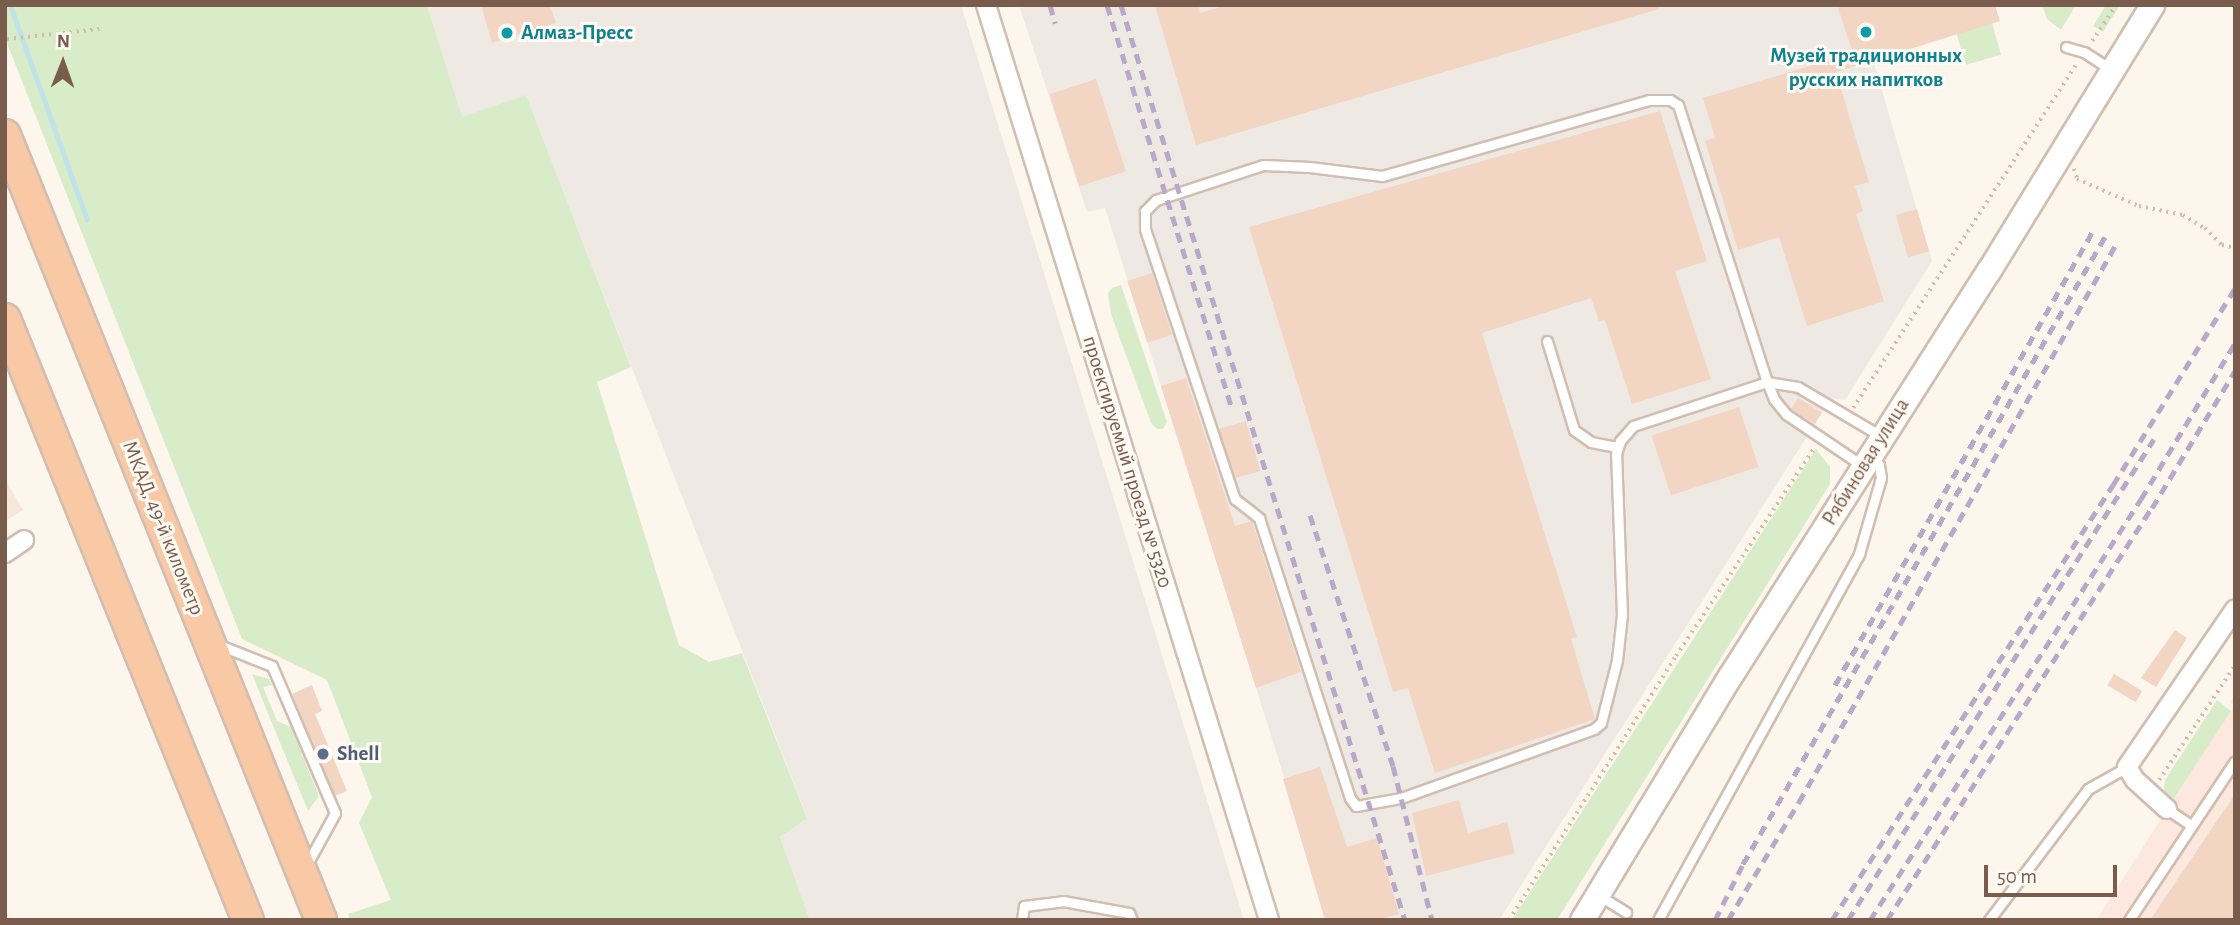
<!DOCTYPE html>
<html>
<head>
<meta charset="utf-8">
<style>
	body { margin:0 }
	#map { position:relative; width:2240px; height:925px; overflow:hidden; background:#fdf6ec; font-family:"Alegreya Sans",sans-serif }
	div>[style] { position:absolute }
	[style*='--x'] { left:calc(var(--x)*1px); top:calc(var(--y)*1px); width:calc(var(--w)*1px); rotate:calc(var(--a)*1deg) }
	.residential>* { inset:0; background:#f5e8da }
	.commercial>* { inset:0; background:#fde8e0 }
	.industrial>* { inset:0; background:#efe9e4 }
	.green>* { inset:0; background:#d8ecc9; transform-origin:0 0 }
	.stream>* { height:5px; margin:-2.5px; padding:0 2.5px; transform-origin:2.5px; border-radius:2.5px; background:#bfe3e8 }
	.building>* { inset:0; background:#f3d5c3; transform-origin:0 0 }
	.path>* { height:3.5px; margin-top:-1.75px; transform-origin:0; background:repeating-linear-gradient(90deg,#d9b8a5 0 2px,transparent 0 7px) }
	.roads { filter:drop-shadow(2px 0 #d1beb0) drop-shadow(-2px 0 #d1beb0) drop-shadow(0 2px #d1beb0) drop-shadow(0 -2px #d1beb0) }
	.service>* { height:9px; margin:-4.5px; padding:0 4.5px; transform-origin:4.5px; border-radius:4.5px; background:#fff }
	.minor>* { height:18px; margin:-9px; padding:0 9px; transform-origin:9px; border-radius:9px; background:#fff }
	.tertiary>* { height:23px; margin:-11.5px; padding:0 11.5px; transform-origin:11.5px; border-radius:11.5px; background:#fff }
	.trunk>* { height:30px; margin:-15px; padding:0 15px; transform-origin:15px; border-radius:15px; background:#f9c8a4 }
	.rail>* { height:5px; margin-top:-2.5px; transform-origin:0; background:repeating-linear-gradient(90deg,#b9a8c9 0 10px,transparent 0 17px) }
	.dots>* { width:19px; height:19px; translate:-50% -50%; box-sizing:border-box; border:4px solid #fffaf3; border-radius:50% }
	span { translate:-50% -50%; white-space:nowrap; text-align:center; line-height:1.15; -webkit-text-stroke:6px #fffaf3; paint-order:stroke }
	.culture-label { font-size:21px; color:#0d838f; font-weight:700 }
	.left { translate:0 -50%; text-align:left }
	.street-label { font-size:21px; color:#7a5c4d }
	.service-label { font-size:21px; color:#4e5e75; font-weight:700 }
	.frame { position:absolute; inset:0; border:7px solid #7a5c4d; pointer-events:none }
	.north { position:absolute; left:28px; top:28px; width:70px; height:70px; -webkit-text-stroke:5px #fffaf3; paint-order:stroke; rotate:1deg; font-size:19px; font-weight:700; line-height:28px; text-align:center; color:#7a5c4d }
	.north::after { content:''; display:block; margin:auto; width:24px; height:32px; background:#7a5c4d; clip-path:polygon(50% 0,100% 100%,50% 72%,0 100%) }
	.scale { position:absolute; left:1984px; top:865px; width:133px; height:32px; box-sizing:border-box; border:4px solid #7a5c4d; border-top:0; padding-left:9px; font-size:21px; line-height:24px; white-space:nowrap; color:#7a5c4d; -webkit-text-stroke:5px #fffaf3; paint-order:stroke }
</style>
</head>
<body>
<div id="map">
	<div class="residential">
		<div style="clip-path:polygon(5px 479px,23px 510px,5px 521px)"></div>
	</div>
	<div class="commercial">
		<div style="clip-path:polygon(2235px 695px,2235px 920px,2096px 920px,2234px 706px,2230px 702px)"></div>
	</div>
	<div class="industrial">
		<div style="clip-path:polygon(427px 5px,961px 5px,1244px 920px,810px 920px,780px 837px,807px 817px,526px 96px,462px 118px)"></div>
		<div style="clip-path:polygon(1019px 5px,1995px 5px,1873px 60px,1932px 261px,1845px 400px,1835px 399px,1822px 413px,1499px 920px,1325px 920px,1308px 853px,1105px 208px,1087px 212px)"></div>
	</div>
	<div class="green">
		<div style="clip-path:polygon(5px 5px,427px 5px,462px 117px,526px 95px,631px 367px,597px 382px,679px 645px,709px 662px,742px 653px,807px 818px,780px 837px,810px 920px,350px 920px,348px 914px,391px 900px,359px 823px,372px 797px,327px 680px,242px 639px,5px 38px)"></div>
		<div style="clip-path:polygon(2042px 5px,2076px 5px,2061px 30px,2047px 19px)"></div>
		<div style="clip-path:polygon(2106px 5px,2120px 5px,2103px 32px,2093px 26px)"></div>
		<div style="left:1992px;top:23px;width:33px;height:37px;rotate:74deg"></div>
		<div style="clip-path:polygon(1121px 285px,1167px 422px,1163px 429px,1157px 429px,1151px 423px,1111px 314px,1108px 293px,1112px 288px)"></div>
		<div style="clip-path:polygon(1816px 449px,1830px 467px,1830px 484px,1557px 920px,1512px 920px)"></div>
		<div style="clip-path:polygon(252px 674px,269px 679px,272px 685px,263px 687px,277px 721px,291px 727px,319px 796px,308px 811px)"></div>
		<div style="clip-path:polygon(2217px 700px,2231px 711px,2173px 800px,2164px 791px,2165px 780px)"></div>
	</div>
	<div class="stream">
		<div style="--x:10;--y:5;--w:228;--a:70.3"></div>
	</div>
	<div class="building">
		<div style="clip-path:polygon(481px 5px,550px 5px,556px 23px,492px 43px)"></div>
		<div style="clip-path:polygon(1155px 5px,1199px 5px,1200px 13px,1227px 5px,1658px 5px,1659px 9px,1196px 145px)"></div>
		<div style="clip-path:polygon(1846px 5px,1995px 5px,2000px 21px,1836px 72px,1869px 182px,1855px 186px,1863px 211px,1856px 214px,1884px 301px,1807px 326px,1779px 237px,1738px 250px,1705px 141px,1715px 138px,1703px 98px,1853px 53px,1838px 8px)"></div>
		<div style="left:1096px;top:79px;width:97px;height:49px;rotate:72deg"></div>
		<div style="clip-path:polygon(1660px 111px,1707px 261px,1675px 271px,1711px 379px,1632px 404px,1605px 320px,1599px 321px,1591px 298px,1482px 333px,1577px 637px,1571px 639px,1595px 719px,1435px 773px,1408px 688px,1393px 692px,1249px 227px)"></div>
		<div style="left:1917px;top:209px;width:44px;height:22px;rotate:74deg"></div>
		<div style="left:1152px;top:273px;width:65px;height:26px;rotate:72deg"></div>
		<div style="clip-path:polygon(1186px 378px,1235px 526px,1252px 521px,1301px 672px,1256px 688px,1161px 386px)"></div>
		<div style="left:1798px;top:398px;width:28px;height:13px;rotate:32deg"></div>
		<div style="left:1739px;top:407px;width:63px;height:92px;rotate:72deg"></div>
		<div style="left:1246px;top:421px;width:52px;height:28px;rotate:74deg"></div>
		<div style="clip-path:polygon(2175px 630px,2187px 638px,2156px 687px,2141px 678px)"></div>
		<div style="left:2114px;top:674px;width:33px;height:13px;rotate:31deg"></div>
		<div style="clip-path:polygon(312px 685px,322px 711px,315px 714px,347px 791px,335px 796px,292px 694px)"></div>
		<div style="clip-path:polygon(1320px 767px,1347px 847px,1377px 838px,1399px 914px,1376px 920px,1325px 920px,1283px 779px)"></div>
		<div style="clip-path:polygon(2235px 794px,2235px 920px,2150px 920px)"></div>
		<div style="clip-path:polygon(1459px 800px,1468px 833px,1507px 822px,1515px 853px,1426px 876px,1412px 813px)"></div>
	</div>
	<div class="path">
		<div style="--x:5;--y:35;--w:4;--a:63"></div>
		<div style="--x:7;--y:39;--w:93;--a:-6.2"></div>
		<div style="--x:2092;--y:41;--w:43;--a:-56.3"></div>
		<div style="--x:2074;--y:169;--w:12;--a:70"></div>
		<div style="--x:2077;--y:179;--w:68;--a:23.5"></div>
		<div style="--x:2139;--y:206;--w:45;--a:11.6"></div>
		<div style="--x:2183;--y:215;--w:26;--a:31"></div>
		<div style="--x:2205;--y:228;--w:24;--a:45"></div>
		<div style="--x:2222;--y:245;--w:13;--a:13"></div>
		<div style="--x:1853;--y:408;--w:413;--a:-57"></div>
		<div style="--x:2159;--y:780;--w:138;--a:-56.5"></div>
		<div style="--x:1509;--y:920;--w:312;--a:-57.7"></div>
		<div style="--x:1676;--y:656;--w:250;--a:-56.4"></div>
	</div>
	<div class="roads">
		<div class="service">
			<div style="--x:2066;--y:47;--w:19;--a:16"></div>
			<div style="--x:2084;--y:52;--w:31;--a:33"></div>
			<div style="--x:1547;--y:341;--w:93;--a:73.1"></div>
			<div style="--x:1574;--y:430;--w:21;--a:35"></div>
			<div style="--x:1591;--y:442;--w:26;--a:11"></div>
			<div style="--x:1863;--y:466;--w:93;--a:-146"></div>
			<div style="--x:1786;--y:414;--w:19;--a:-129"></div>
			<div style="--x:1774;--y:399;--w:18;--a:-112"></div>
			<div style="--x:1767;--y:382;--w:291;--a:-107.8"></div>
			<div style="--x:1678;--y:105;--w:9;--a:-148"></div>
			<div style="--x:1670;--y:100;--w:21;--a:180"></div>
			<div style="--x:1649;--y:100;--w:278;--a:164.1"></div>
			<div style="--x:1382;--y:176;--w:73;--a:-172.9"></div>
			<div style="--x:1310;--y:167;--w:47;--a:-177.6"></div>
			<div style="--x:1263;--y:165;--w:113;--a:161.9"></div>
			<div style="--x:1156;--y:200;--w:16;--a:135"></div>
			<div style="--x:1145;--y:211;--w:18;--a:90"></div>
			<div style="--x:1145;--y:229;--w:285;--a:71.6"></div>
			<div style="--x:1235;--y:499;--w:31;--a:38"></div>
			<div style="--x:1259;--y:518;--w:294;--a:72"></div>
			<div style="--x:1350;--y:798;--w:10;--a:53"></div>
			<div style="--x:1356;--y:806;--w:46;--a:-10.1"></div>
			<div style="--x:1401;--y:798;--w:205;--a:-19.7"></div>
			<div style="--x:1594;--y:729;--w:9;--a:-41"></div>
			<div style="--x:1601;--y:723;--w:65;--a:-75.7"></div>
			<div style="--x:1617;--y:660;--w:45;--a:-83.7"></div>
			<div style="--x:1622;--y:615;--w:161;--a:-92.1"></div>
			<div style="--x:1616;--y:454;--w:14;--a:-73"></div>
			<div style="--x:1620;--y:441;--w:20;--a:-49"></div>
			<div style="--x:1633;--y:426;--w:141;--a:-18.2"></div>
			<div style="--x:1767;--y:382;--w:31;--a:9"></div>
			<div style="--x:1798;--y:387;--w:96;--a:30.6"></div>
			<div style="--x:219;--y:645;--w:57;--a:21.6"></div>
			<div style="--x:272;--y:666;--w:160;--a:66.8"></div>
			<div style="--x:335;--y:813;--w:60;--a:118.7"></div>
			<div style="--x:2167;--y:809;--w:29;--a:34"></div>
			<div style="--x:1600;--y:896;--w:31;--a:32"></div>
			<div style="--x:1022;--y:920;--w:14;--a:-82"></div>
			<div style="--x:1024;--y:906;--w:39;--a:-7"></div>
			<div style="--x:1063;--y:901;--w:67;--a:10.3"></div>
			<div style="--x:1129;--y:913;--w:8;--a:67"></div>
			<div style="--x:1658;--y:920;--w:418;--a:-61.2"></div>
			<div style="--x:1859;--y:554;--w:79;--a:-73.9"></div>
			<div style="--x:1881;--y:478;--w:13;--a:-99"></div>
			<div style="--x:1879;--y:465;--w:12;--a:-125"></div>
			<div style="--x:1989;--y:920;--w:164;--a:-52.9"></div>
			<div style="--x:2088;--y:789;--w:45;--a:-29.4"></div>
			<div style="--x:2129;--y:920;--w:191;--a:-56.3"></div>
		</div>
		<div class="minor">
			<div style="--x:986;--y:5;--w:958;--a:72.81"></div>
			<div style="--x:5;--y:553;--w:23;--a:-34"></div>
			<div style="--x:2167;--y:809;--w:43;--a:-137.8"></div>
			<div style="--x:2135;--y:780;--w:15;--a:-122"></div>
			<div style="--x:2127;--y:767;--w:191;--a:-55.6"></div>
		</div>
		<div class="tertiary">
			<div style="--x:1582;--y:920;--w:285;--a:-58.8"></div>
			<div style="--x:1730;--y:676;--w:482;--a:-57.5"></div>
			<div style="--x:1989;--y:270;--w:311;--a:-58.4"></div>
		</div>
		<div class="trunk">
			<div style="--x:5;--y:135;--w:846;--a:68.07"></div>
			<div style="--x:5;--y:319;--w:648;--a:67.99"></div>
		</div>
	</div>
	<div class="rail">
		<div style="--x:1050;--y:5;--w:19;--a:74"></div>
		<div style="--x:1107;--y:5;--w:419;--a:72.8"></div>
		<div style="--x:1121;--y:5;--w:958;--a:72.76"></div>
		<div style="--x:1310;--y:515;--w:264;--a:71.7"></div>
		<div style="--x:1393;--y:766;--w:159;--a:75.8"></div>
		<div style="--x:1835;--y:685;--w:524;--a:-60.4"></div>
		<div style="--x:1715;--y:920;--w:63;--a:-63.4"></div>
		<div style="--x:1743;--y:864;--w:726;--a:-60.01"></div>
		<div style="--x:1728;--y:920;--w:138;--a:-59"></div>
		<div style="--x:1799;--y:802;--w:645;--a:-60.38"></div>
		<div style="--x:1832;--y:920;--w:518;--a:-57.14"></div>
		<div style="--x:2113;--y:485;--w:232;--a:-58.2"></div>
		<div style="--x:1848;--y:920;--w:570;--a:-57.54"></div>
		<div style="--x:1870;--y:920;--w:501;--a:-57.23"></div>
		<div style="--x:2141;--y:499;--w:182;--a:-58.9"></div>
		<div style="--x:1887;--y:920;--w:490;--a:-57.3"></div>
		<div style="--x:2152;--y:508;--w:160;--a:-58.8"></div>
	</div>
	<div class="dots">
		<div style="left:1866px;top:32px;background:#0f9aa8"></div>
		<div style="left:507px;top:33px;background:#0f9aa8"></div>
		<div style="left:323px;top:754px;background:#5c6f8a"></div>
	</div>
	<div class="culture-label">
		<span class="left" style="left:521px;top:33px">Алмаз-Пресс</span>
		<span style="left:1866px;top:68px">Музей традиционных<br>русских напитков</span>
	</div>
	<div class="street-label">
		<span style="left:1127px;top:462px;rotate:73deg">проектируемый проезд № 5320</span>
		<span style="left:1866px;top:462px;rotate:-58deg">Рябиновая улица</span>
		<span style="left:163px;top:528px;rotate:68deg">МКАД, 49-й километр</span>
	</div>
	<div class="service-label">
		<span class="left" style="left:337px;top:754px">Shell</span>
	</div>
	<div class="frame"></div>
	<div class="north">N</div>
	<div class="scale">50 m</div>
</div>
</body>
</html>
